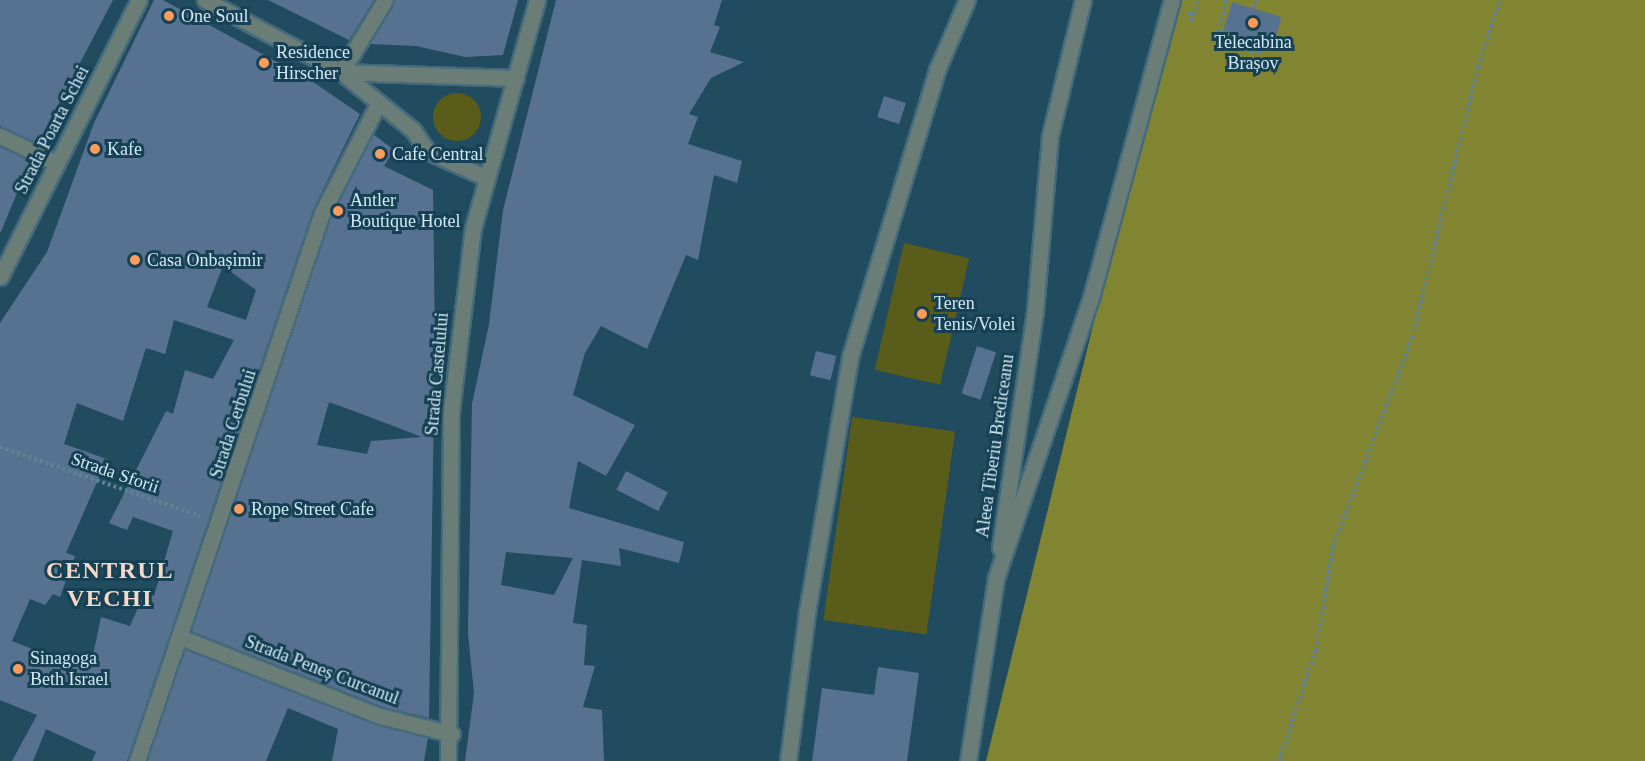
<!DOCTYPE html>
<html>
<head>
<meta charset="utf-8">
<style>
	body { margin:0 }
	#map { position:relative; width:1645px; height:761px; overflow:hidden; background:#214b5e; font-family:Georgia,serif }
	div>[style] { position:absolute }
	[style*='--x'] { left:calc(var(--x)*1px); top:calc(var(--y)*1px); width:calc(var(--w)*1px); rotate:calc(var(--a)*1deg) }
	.green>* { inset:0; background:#5a5d19; transform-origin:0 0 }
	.round { border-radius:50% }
	.forest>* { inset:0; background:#818531 }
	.building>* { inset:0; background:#577290; transform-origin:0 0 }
	.path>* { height:4px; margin-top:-2px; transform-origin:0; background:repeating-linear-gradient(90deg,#5f8292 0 3px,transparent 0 6px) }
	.roads { filter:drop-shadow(2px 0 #446a7c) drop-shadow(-2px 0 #446a7c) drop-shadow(0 2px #446a7c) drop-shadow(0 -2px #446a7c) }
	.minor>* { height:15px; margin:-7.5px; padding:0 7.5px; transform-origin:7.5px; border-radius:7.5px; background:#6a7e77 }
	.dots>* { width:16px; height:16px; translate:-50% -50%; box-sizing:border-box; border:3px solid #164053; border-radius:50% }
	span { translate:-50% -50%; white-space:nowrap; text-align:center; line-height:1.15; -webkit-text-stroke:6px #164053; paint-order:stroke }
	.poi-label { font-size:18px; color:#d2e8f4 }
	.left { translate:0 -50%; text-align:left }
	.street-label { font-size:18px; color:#d2e8f4 }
	.district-label { font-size:24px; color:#f5d8c7; font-weight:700; letter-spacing:1.5px }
</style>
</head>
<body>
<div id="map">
	<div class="green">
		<div class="round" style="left:433px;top:93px;width:48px;height:48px"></div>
		<div style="left:904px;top:243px;width:67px;height:130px;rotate:13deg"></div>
		<div style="left:852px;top:417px;width:104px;height:205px;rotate:8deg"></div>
	</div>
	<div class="forest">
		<div style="clip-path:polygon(1173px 0,1645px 0,1645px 761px,986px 761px)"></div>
	</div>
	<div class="building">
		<div style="clip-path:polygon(0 0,113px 0,38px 143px,0 126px)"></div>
		<div style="clip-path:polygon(evenodd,154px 0,163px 0,310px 80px,360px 114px,313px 210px,127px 761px,92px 761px,96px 752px,46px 729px,33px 761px,12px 761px,37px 715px,0 700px,0 323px,47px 252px,94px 123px,154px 0,223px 266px,256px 290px,246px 320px,207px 307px,223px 266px,154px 0,174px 320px,234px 340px,213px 379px,185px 370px,173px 414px,166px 411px,109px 523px,127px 530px,133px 517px,173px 531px,154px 596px,145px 592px,130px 626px,101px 617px,91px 665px,57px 659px,12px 641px,30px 599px,45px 605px,53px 594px,60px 597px,75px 556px,66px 553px,107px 459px,64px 444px,77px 403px,123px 421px,146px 348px,165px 354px,174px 320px)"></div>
		<div style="clip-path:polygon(268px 0,374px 0,349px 40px)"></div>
		<div style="clip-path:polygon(395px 0,518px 0,503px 55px,465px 57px,416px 46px,370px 44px)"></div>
		<div style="clip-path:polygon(evenodd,556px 0,722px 0,714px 25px,720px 27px,710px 52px,744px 62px,711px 78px,689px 114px,698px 117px,688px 144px,742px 161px,737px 183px,714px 175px,698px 260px,686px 255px,647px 349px,601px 326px,585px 353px,573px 395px,635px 425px,606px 476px,578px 461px,569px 508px,684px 542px,679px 563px,619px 548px,621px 566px,582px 560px,573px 623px,587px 625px,584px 665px,595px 666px,583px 707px,602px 710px,604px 761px,465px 761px,474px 693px,468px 634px,472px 404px,489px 324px,503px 210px,556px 0,506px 552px,573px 558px,554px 595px,501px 585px,506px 552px)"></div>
		<div style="left:1232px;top:2px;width:52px;height:32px;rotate:17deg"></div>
		<div style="left:884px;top:96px;width:23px;height:22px;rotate:18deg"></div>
		<div style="clip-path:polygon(evenodd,373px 134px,394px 150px,384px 166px,433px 190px,435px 342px,429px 718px,383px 707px,191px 631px,331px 217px,373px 134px,329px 402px,367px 416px,422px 437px,371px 441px,367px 454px,317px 445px,329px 402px)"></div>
		<div style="clip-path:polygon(0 147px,30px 161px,1px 232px,0 232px)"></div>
		<div style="left:977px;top:346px;width:20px;height:50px;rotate:18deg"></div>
		<div style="left:816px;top:351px;width:21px;height:25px;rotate:14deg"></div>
		<div style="left:626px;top:471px;width:47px;height:21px;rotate:27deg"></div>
		<div style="clip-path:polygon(185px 649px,376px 725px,428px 738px,424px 761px,332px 761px,338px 729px,288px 708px,266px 761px,147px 761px)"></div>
		<div style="clip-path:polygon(878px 667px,919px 673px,907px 761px,812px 761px,822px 688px,874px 695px)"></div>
	</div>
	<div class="path">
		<div style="--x:1226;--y:0;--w:43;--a:103.4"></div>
		<div style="--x:1216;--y:42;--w:46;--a:15.3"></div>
		<div style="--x:1260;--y:54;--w:9;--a:-77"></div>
		<div style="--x:1253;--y:8;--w:9;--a:-63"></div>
		<div style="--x:1189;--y:12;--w:9;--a:72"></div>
		<div style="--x:1192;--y:21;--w:22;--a:-72"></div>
		<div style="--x:0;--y:447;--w:212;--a:19"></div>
		<div style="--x:1279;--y:761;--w:117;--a:-71.6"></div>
		<div style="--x:1316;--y:650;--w:104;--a:-80.6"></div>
		<div style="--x:1333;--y:547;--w:223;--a:-69.3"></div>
		<div style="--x:1412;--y:338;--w:279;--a:-76.3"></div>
		<div style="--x:1478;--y:67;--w:71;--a:-71.8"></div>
	</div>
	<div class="roads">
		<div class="minor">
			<div style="--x:205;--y:0;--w:154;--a:27.9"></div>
			<div style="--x:341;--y:72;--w:92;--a:38.9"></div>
			<div style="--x:413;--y:130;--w:25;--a:56"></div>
			<div style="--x:427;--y:151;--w:66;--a:24.2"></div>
			<div style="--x:341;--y:72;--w:175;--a:2"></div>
			<div style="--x:341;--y:72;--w:84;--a:-58.6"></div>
			<div style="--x:0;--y:136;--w:63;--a:25.3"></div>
			<div style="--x:0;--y:277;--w:310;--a:-63.4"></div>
			<div style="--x:1000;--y:548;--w:240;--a:-81.6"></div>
			<div style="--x:1035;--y:311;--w:176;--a:-85.1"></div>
			<div style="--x:1050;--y:136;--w:140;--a:-76.4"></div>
			<div style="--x:180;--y:637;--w:215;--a:21.6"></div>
			<div style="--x:380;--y:716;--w:74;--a:14"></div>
			<div style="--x:137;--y:761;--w:578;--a:-71.35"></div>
			<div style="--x:322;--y:213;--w:123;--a:-62.8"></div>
			<div style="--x:448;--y:761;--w:349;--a:-89.5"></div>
			<div style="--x:451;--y:412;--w:185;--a:-83.2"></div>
			<div style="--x:473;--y:228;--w:237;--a:-74.3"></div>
			<div style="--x:788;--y:761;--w:150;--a:-82.7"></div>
			<div style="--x:807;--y:612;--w:259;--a:-80.4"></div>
			<div style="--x:850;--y:357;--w:300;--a:-73.1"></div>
			<div style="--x:937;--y:70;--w:76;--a:-66.8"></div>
			<div style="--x:968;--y:761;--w:185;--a:-81.3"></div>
			<div style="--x:996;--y:578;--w:300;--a:-71.3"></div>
			<div style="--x:1092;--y:294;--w:305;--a:-74.8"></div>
		</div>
	</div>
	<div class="dots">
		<div style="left:169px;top:16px;background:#ff9b5b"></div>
		<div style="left:1253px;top:23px;background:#ff9b5b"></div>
		<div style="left:264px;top:63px;background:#ff9b5b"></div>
		<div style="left:95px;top:149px;background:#ff9b5b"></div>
		<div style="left:380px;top:154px;background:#ff9b5b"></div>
		<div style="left:338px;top:211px;background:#ff9b5b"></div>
		<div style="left:135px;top:260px;background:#ff9b5b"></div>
		<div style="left:922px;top:314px;background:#ff9b5b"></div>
		<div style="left:239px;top:509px;background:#ff9b5b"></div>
		<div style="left:18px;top:669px;background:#ff9b5b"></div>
	</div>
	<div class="poi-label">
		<span class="left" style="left:181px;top:16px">One Soul</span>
		<span style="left:1253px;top:53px">Telecabina<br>Brașov</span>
		<span class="left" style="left:276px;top:63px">Residence<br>Hirscher</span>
		<span class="left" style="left:107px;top:149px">Kafe</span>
		<span class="left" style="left:392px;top:154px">Cafe Central</span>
		<span class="left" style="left:350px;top:211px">Antler<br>Boutique Hotel</span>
		<span class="left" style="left:147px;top:260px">Casa Onbașimir</span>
		<span class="left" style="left:934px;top:314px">Teren<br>Tenis/Volei</span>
		<span class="left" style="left:251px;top:509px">Rope Street Cafe</span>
		<span class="left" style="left:30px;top:669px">Sinagoga<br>Beth Israel</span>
	</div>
	<div class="street-label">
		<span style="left:52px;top:130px;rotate:-63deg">Strada Poarta Schei</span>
		<span style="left:437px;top:374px;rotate:-85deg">Strada Castelului</span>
		<span style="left:233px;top:424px;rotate:-72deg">Strada Cerbului</span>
		<span style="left:995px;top:446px;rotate:-82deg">Aleea Tiberiu Brediceanu</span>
		<span style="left:115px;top:473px;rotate:19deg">Strada Sforii</span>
		<span style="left:322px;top:670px;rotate:21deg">Strada Peneș Curcanul</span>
	</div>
	<div class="district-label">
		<span style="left:110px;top:585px">CENTRUL<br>VECHI</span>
	</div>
</div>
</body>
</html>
